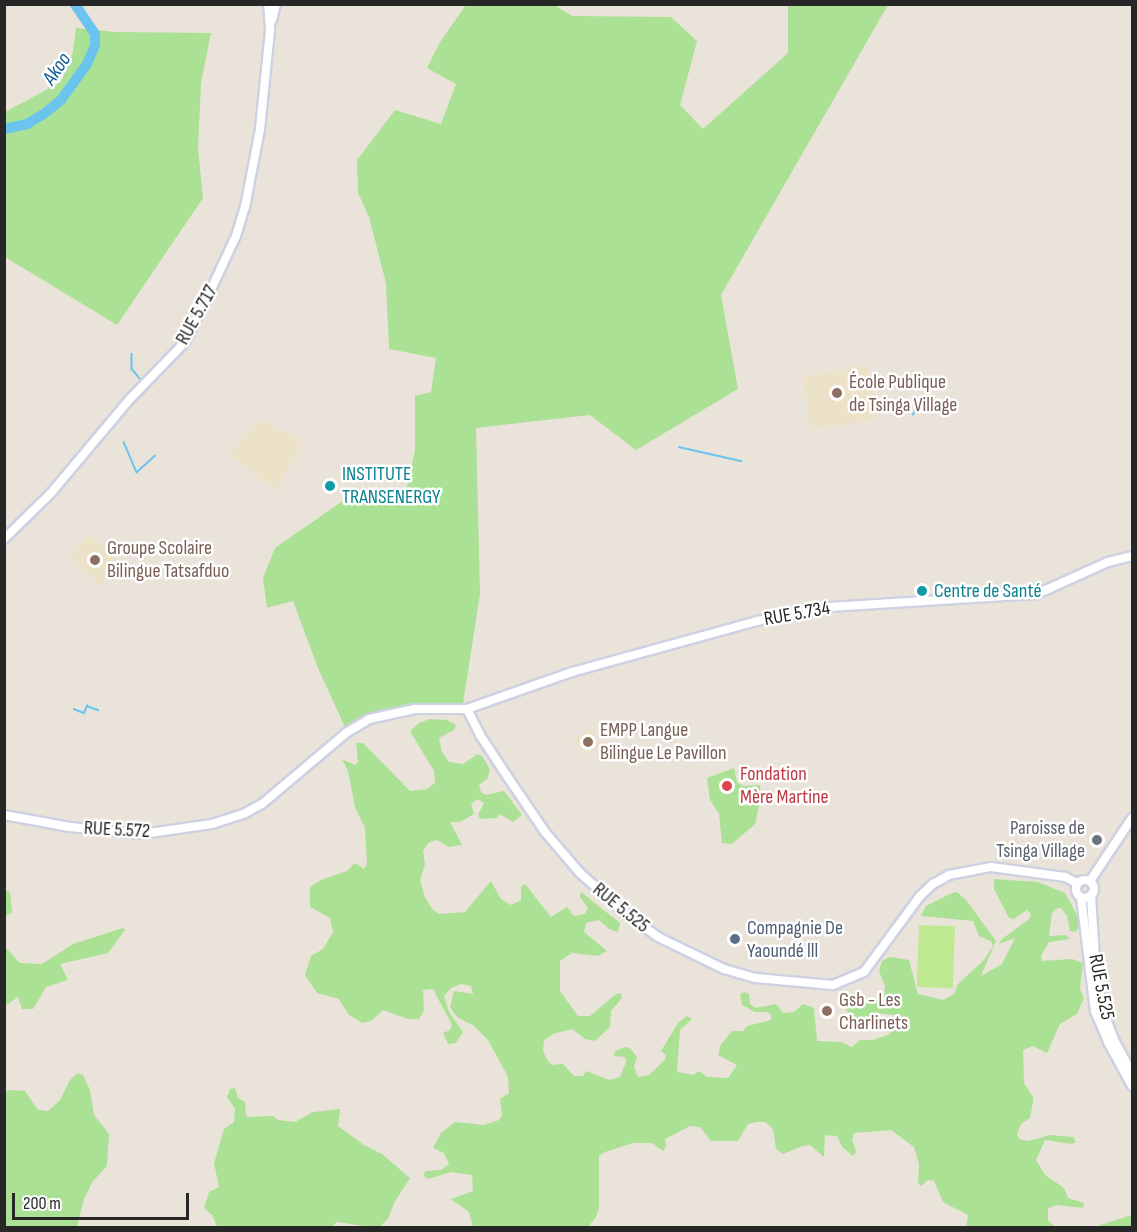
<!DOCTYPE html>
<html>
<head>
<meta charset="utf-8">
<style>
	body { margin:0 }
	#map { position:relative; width:1137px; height:1232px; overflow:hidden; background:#eae3d9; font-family:"Sofia Sans Condensed",sans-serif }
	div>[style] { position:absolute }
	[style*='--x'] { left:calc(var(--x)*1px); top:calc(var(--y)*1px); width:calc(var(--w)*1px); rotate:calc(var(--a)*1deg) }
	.education>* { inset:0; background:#ece2c7; transform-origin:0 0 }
	.green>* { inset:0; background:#abe194 }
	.pitch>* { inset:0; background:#bfe990; transform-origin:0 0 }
	.stream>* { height:1.5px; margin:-0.75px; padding:0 0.75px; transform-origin:0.75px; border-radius:0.75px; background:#6ac4ed }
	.river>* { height:10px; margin:-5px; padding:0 5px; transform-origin:5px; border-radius:5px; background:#6ac4ed }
	.roads { filter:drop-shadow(2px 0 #ced1e1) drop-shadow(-2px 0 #ced1e1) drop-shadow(0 2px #ced1e1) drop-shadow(0 -2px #ced1e1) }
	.tertiary>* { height:8px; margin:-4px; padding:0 4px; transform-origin:4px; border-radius:4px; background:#fff }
	.tertiary>.ring { margin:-4px; padding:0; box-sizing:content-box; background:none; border:8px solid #fff; border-radius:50% }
	.dots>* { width:16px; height:16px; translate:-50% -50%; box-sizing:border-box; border:3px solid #fff; border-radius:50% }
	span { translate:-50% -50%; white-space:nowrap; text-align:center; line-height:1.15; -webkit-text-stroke:5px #fff; paint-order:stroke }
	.street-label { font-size:20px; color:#272727 }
	.education-label { font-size:20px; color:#785e54 }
	.left { translate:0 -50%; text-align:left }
	.culture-label { font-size:20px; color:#0d838f }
	.health-label { font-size:20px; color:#be3a42 }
	.worship-label { font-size:20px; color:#5b616d }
	.right { translate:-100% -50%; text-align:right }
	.service-label { font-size:20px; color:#4e5e75 }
	.water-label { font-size:21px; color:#0d6095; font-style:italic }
	.frame { position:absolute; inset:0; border:6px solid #272727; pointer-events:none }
	.scale { position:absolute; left:12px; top:1193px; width:177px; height:27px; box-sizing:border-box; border:3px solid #272727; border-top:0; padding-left:8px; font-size:18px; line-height:21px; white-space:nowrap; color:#272727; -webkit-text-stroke:4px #fff; paint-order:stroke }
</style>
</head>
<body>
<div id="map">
	<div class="education">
		<div style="left:868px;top:365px;width:54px;height:67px;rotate:80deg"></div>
		<div style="clip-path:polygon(259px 420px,303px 441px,276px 491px,230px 455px)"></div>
		<div style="left:89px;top:535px;width:41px;height:29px;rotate:43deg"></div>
		<div style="left:590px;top:728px;width:19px;height:20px;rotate:55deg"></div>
	</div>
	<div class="green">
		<div style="clip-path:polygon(466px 5px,554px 5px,572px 16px,671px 17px,697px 41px,680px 105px,703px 129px,788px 53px,788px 5px,888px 5px,721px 295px,738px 389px,636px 450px,590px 415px,476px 428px,480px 594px,462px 710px,426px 710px,384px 717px,349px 736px,318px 668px,293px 601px,267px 608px,263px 578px,275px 548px,357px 491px,406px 492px,415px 450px,415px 396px,431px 392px,436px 358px,389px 349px,386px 283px,369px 217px,358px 193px,357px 160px,395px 110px,441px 124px,456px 84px,427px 68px,440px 42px)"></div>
		<div style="clip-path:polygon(76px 28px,115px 32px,211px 33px,201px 83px,198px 149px,203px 198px,117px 325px,5px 257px,5px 112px,61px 82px,73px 52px)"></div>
		<div style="clip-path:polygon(430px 719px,447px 720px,456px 725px,454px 730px,439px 738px,442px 752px,449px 762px,463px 764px,478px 754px,483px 757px,490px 770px,487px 779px,479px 785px,481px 792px,486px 795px,504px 791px,522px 815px,513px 822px,500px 814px,496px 818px,480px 819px,478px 815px,484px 803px,478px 799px,471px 804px,474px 814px,460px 822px,450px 822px,462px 845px,449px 847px,436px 840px,428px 843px,423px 851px,425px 864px,420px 880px,425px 897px,432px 909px,439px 914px,465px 912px,491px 881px,501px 899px,511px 905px,521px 900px,521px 887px,525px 884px,551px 917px,567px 907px,574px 916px,585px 914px,588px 908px,580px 897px,581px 892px,620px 923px,618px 932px,609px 929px,599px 920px,586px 923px,584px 932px,607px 951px,598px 956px,572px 953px,560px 961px,560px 991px,578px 1016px,590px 1016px,616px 994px,621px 993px,622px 998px,611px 1011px,610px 1027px,595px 1041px,585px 1039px,572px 1029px,553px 1034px,544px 1040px,543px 1051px,548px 1061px,552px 1065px,563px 1064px,574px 1076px,583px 1076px,586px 1071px,609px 1080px,620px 1077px,626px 1062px,625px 1057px,614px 1056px,615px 1051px,625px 1047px,630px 1048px,637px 1057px,634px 1067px,638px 1077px,649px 1075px,665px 1060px,666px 1055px,661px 1051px,678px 1023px,687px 1016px,692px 1019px,680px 1030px,677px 1072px,693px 1075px,699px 1071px,707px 1077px,728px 1078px,737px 1065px,718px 1055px,721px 1044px,732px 1031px,743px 1031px,747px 1026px,771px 1020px,771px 1015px,767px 1012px,755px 1012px,742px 1005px,740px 994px,744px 992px,749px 994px,750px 1004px,755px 1008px,776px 1004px,783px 1013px,794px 1012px,803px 1004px,814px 1008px,817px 1041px,841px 1042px,852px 1047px,860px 1040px,873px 1040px,888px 1035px,894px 1029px,895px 1015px,874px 1013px,859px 1024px,852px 1020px,846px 1009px,847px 997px,852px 993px,859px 992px,871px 1001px,884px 997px,885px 986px,879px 971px,882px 961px,890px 957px,909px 960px,918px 994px,943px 1000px,954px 994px,958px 984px,984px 960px,993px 946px,991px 941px,979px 936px,973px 921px,921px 916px,926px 906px,952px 893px,957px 892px,966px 900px,996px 941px,981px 976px,1002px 964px,1015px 938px,999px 944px,1002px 939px,1029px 919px,1031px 914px,1027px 910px,1014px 919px,1009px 918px,994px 889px,994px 879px,1038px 882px,1065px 893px,1078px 917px,1079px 928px,1075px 932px,1070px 931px,1067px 916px,1061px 908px,1056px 909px,1052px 913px,1049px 936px,1066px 935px,1070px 939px,1049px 942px,1041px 956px,1042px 961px,1072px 959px,1083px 963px,1080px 989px,1084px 998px,1077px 1014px,1060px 1024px,1047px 1053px,1033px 1046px,1023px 1050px,1024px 1083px,1033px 1097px,1033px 1102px,1030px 1118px,1021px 1124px,1017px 1134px,1019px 1139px,1029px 1141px,1050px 1135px,1073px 1137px,1076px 1142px,1072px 1144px,1045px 1140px,1036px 1160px,1045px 1175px,1064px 1188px,1068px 1198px,1084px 1203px,1083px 1208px,1057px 1205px,1048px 1208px,1048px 1220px,1055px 1227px,966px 1227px,968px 1215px,943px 1202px,934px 1181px,928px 1180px,921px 1186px,918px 1183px,919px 1164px,914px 1147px,891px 1130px,854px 1133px,852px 1139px,856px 1152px,853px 1156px,842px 1147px,837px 1136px,825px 1135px,824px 1157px,810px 1145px,802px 1146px,783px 1154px,776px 1149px,773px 1129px,765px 1122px,757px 1122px,748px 1124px,738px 1141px,711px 1141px,700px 1127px,690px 1126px,665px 1139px,666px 1147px,663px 1151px,652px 1143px,633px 1143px,605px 1152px,599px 1156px,599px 1208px,596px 1217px,588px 1227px,473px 1227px,469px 1212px,451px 1199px,473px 1191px,472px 1175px,451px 1172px,428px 1179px,423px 1175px,426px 1171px,441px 1170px,449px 1164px,444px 1153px,433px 1148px,441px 1133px,455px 1122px,484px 1125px,499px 1120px,502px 1115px,500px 1099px,509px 1093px,508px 1077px,488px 1040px,474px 1026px,457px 1017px,450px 1007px,454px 991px,473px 994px,471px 986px,461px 984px,451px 988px,444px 996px,449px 1012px,463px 1032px,456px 1043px,448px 1044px,443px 1033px,450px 1030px,452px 1025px,433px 989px,423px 990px,424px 1010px,419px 1019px,408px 1019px,383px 1010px,371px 1021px,362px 1023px,348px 1014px,339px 999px,317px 993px,305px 975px,311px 956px,323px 949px,333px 932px,330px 918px,310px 907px,310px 887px,321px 880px,347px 871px,355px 863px,364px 869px,367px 863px,365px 828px,355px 807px,348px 771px,342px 759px,355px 765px,358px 762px,356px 743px,363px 743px,410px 791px,427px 789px,435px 783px,434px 771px,410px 731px,419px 723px)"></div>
		<div style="clip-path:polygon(734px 768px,737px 782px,743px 786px,760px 785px,761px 796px,755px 824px,732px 844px,722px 843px,719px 814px,710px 800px,707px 778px)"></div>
		<div style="clip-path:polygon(4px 890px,10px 892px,12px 913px,5px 916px)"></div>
		<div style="clip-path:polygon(123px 928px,125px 930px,108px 953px,60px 964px,68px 980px,46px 987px,33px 1009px,22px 1009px,18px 997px,5px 1006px,5px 947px,20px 963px,42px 964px,73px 944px)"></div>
		<div style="clip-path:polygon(78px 1073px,83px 1075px,90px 1090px,94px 1115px,109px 1134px,107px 1166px,93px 1181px,84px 1199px,77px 1227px,5px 1227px,5px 1093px,8px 1090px,25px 1091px,38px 1110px,48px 1111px,60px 1100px,70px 1080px)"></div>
		<div style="clip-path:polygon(235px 1088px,238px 1098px,245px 1102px,246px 1116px,249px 1117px,273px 1116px,278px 1120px,295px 1122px,313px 1112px,340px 1109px,338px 1126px,364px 1145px,382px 1154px,410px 1178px,394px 1203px,388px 1219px,378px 1228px,337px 1222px,330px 1228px,217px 1226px,212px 1215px,204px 1208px,209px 1192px,219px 1187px,214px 1163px,224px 1129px,234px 1122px,235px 1109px,227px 1097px,230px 1089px)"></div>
		<div style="clip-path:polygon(1132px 1215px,1132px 1227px,1099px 1227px,1100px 1225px)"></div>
	</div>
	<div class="pitch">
		<div style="left:919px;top:925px;width:36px;height:62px;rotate:2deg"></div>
	</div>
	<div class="stream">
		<div style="--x:132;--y:354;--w:15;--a:90"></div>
		<div style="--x:132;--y:369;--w:17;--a:50"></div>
		<div style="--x:913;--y:415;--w:4;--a:-63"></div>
		<div style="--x:915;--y:411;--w:4;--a:-14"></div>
		<div style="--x:124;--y:442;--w:33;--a:67"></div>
		<div style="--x:137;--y:472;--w:24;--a:-42"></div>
		<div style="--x:679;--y:447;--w:64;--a:12.7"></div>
		<div style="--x:74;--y:709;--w:11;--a:22"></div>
		<div style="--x:84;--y:713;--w:8;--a:-67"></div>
		<div style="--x:87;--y:706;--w:12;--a:20"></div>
	</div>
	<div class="river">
		<div style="--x:4;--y:129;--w:24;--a:-12"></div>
		<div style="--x:27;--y:124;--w:21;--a:-31"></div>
		<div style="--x:45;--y:113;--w:21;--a:-39"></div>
		<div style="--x:61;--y:100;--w:44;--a:-54.2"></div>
		<div style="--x:87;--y:64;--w:21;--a:-67"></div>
		<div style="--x:95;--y:45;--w:11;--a:-90"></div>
		<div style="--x:95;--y:34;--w:36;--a:-124"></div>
	</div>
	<div class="roads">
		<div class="tertiary">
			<div style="--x:272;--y:20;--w:16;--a:-76"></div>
			<div style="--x:4;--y:539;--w:66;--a:-44.4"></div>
			<div style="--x:51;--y:493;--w:123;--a:-50"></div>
			<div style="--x:130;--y:399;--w:79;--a:-46"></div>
			<div style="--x:185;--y:342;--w:51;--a:-63.4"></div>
			<div style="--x:208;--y:296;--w:66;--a:-65"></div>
			<div style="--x:236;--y:236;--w:30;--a:-73"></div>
			<div style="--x:245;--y:207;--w:79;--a:-79.1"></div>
			<div style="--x:260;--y:129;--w:100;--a:-84.2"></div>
			<div style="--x:270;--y:30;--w:26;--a:-94"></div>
			<div style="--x:467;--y:709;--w:111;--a:-19.4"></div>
			<div style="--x:572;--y:672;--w:192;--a:-15.4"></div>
			<div style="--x:757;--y:621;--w:73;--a:-11"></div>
			<div style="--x:829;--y:607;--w:208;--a:-3.6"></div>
			<div style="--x:1037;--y:594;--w:78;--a:-24.3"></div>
			<div style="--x:1108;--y:562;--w:25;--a:-14"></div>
			<div style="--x:4;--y:815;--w:67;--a:10.3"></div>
			<div style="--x:70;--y:827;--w:72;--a:5.6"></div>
			<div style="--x:142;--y:834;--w:71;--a:-8.1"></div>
			<div style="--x:212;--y:824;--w:35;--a:-18"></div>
			<div style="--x:245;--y:813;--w:19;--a:-28"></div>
			<div style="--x:262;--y:804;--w:110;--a:-40.2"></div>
			<div style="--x:346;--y:733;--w:27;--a:-31"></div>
			<div style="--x:369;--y:719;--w:47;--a:-12.3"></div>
			<div style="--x:415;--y:709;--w:52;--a:0"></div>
			<div style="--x:467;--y:709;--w:29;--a:63"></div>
			<div style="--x:480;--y:735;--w:49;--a:56.6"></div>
			<div style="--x:507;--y:776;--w:68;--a:55.8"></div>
			<div style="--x:545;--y:832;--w:54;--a:49.5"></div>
			<div style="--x:580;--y:873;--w:60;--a:41.6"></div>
			<div style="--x:625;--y:913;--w:41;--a:36"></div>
			<div style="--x:658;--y:937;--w:73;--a:25.9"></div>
			<div style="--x:724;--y:969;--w:33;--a:16"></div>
			<div style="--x:756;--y:978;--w:77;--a:5.2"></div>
			<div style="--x:833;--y:985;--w:34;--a:-23"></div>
			<div style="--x:864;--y:972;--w:94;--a:-53.6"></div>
			<div style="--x:920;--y:896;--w:18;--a:-43"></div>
			<div style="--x:933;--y:884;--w:18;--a:-29"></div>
			<div style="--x:949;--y:875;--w:43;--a:-10.8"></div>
			<div style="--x:991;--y:867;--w:75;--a:7.7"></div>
			<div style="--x:1065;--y:877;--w:13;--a:27"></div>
			<div class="ring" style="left:1076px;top:880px;width:10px;height:10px"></div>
			<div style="--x:1090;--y:881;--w:76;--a:-56.3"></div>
			<div style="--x:1091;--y:895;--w:81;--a:86.5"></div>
			<div style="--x:1096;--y:976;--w:36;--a:79"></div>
			<div style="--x:1103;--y:1011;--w:33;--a:69"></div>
			<div style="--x:1115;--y:1042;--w:35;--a:61"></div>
			<div style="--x:1081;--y:897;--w:115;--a:83"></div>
			<div style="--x:1095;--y:1011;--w:34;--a:67"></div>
			<div style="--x:1108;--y:1042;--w:50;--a:61.4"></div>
		</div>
	</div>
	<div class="dots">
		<div style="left:837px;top:393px;background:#8d6e63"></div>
		<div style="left:330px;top:486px;background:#0f9aa8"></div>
		<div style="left:95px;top:560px;background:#8d6e63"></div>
		<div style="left:922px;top:591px;background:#0f9aa8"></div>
		<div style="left:588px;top:742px;background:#8d6e63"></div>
		<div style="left:727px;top:786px;background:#e0444e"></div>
		<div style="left:1097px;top:840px;background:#6b7280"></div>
		<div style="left:735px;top:939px;background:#5c6f8a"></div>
		<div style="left:827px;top:1011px;background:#8d6e63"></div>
	</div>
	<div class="street-label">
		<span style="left:197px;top:315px;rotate:-61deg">RUE 5.717</span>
		<span style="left:797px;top:614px;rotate:-10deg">RUE 5.734</span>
		<span style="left:117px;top:830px;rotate:3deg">RUE 5.572</span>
		<span style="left:621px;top:908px;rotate:39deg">RUE 5.525</span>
		<span style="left:1101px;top:987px;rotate:79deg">RUE 5.525</span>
	</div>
	<div class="education-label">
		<span class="left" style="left:849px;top:394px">École Publique<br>de Tsinga Village</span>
		<span class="left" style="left:107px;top:560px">Groupe Scolaire<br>Bilingue Tatsafduo</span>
		<span class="left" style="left:600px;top:742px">EMPP Langue<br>Bilingue Le Pavillon</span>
		<span class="left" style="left:839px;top:1012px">Gsb - Les<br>Charlinets</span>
	</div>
	<div class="culture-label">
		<span class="left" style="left:342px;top:486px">INSTITUTE<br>TRANSENERGY</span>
		<span class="left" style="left:934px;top:591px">Centre de Santé</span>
	</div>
	<div class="health-label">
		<span class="left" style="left:740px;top:786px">Fondation<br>Mère Martine</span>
	</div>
	<div class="worship-label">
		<span class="right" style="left:1085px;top:840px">Paroisse de<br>Tsinga Village</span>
	</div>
	<div class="service-label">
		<span class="left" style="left:747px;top:940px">Compagnie De<br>Yaoundé lll</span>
	</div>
	<div class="water-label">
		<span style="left:57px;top:69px;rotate:-56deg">Akoo</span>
	</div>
	<div class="frame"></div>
	<div class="scale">200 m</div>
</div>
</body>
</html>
